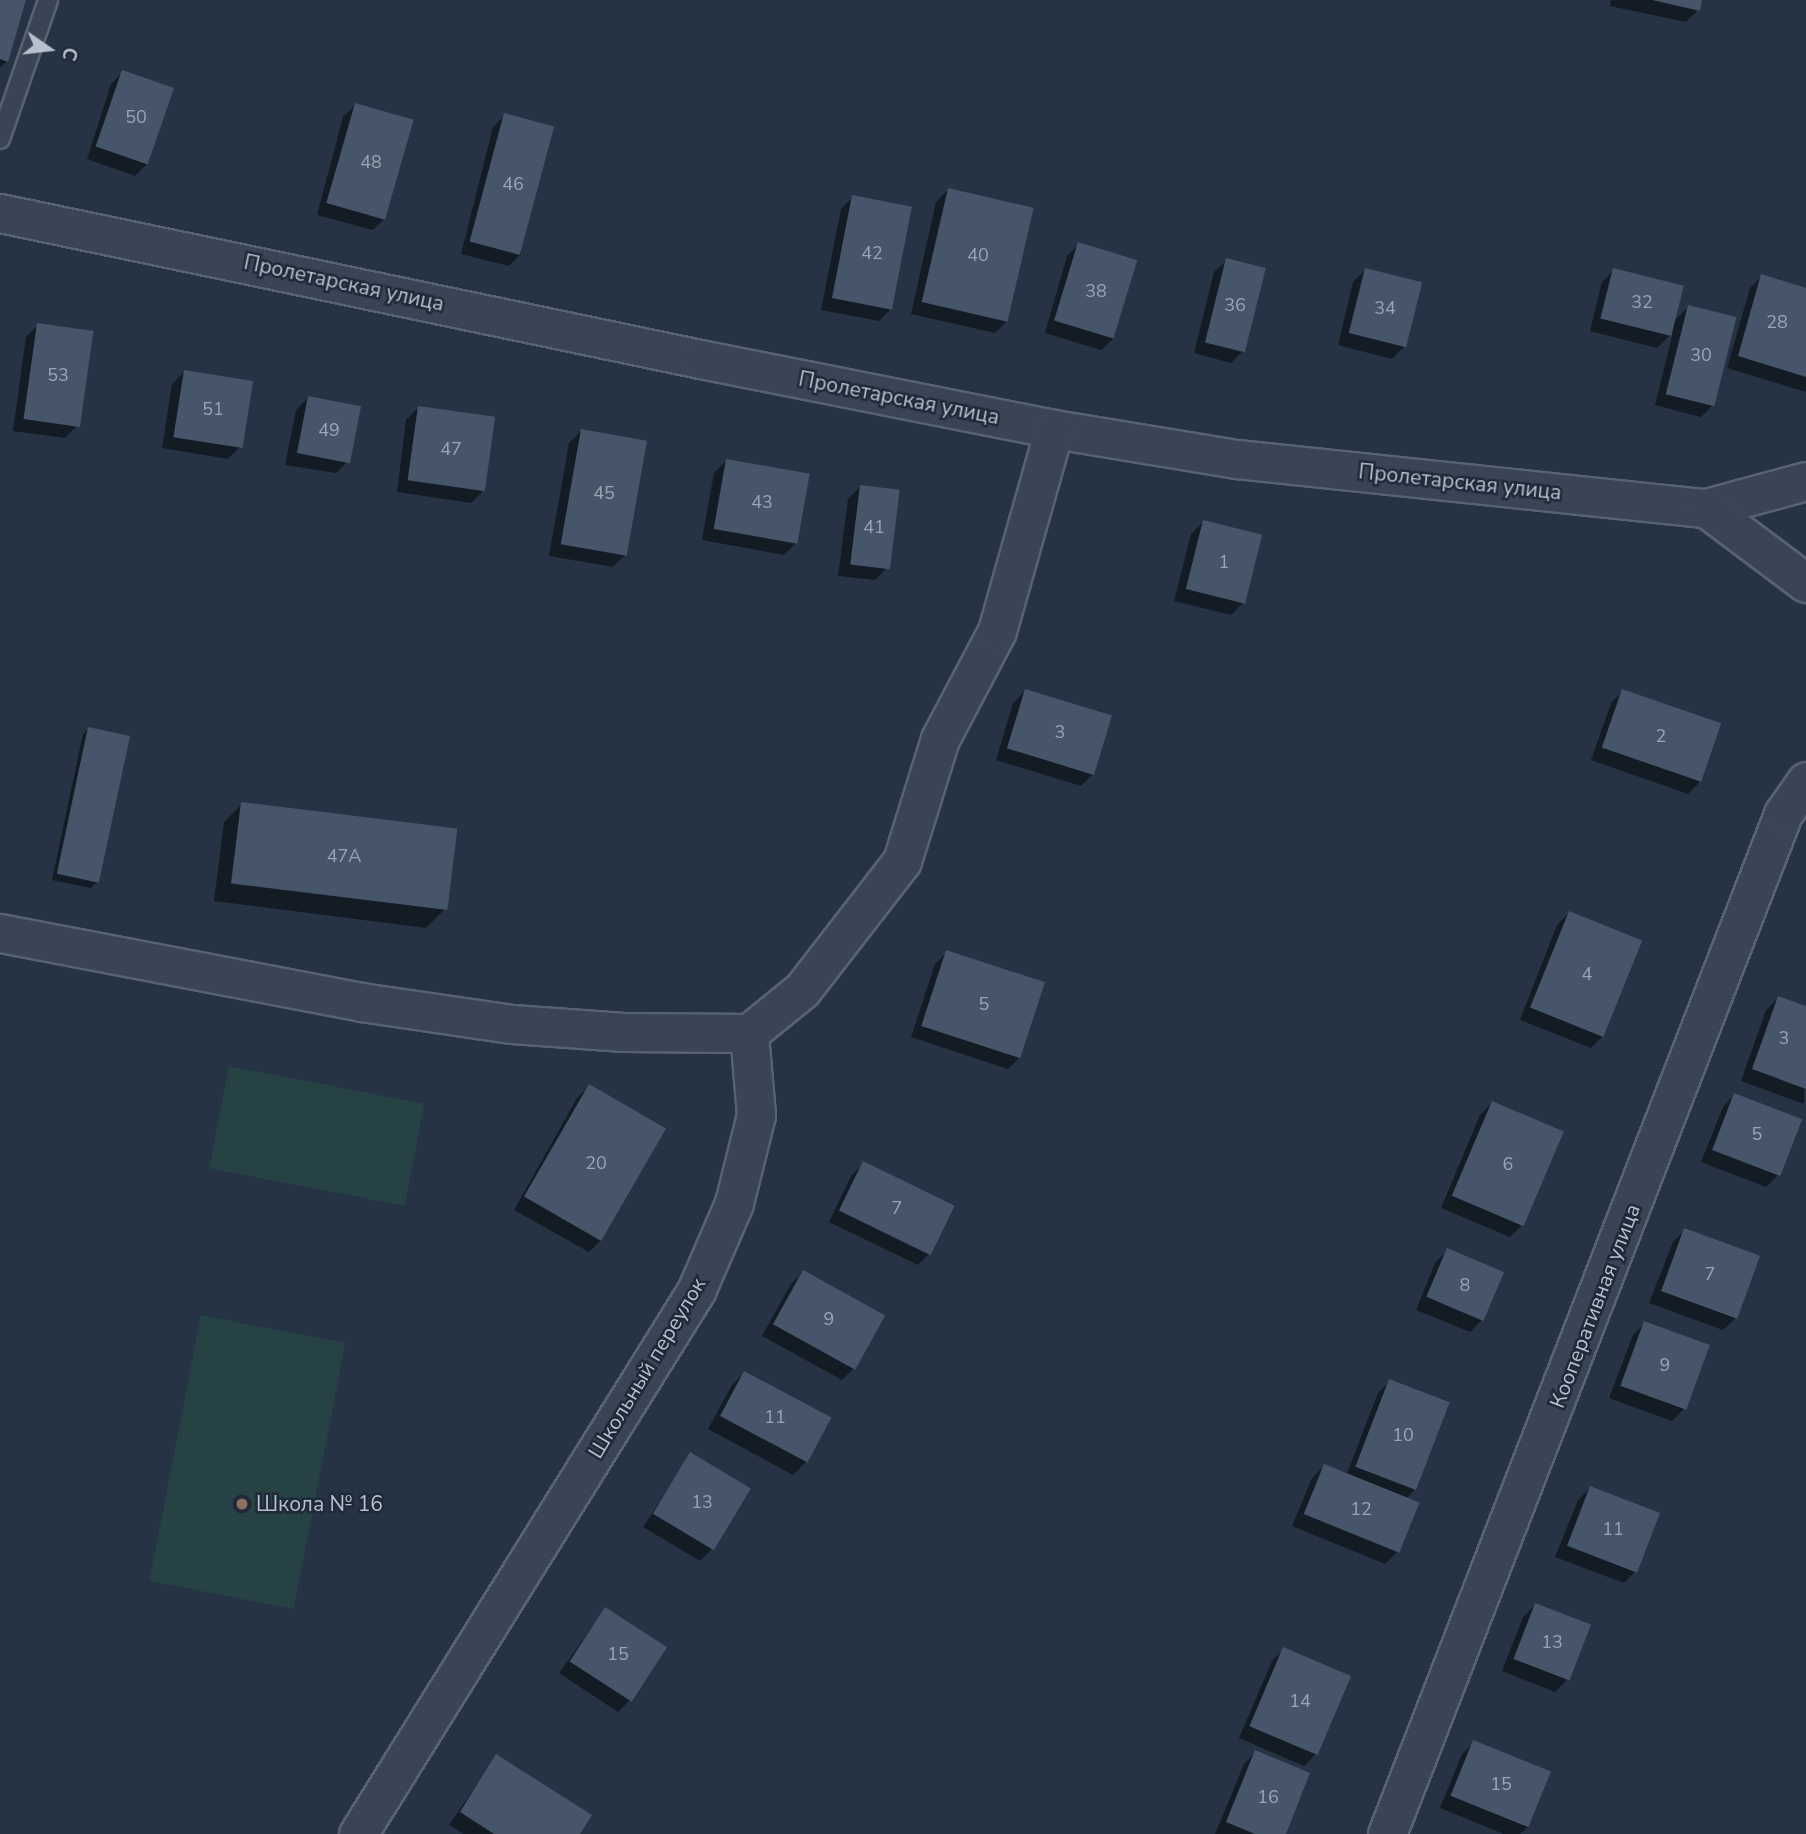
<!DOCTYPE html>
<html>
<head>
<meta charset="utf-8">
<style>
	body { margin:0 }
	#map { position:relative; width:1806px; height:1834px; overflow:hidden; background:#253345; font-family:"Nunito Sans",sans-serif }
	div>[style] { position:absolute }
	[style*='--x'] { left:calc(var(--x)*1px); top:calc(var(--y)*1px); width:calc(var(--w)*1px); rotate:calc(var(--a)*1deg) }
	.green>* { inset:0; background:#274245; transform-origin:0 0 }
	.shadow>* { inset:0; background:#0007 }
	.building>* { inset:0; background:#465569; transform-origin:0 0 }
	.roads { filter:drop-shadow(2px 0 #586371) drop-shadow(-2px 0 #586371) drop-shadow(0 2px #586371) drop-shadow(0 -2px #586371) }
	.lane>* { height:18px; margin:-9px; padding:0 9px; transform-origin:9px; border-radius:9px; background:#394554 }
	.street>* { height:37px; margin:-18.5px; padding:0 18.5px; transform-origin:18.5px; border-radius:18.5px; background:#394554 }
	.dots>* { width:19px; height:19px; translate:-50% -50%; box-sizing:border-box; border:4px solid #1e2a39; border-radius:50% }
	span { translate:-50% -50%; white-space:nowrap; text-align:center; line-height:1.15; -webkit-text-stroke:5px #1e2a39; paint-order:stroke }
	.number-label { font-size:18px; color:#9ba5b4 }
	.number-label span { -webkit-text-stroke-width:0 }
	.street-label { font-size:21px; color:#b7c0cd }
	.poi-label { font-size:21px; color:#b7c0cd }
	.left { translate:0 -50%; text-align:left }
	.north { position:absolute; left:14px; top:14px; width:70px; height:70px; -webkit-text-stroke:5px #1e2a39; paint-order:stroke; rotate:104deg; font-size:19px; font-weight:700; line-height:28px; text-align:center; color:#b7c0cd }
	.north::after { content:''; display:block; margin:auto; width:24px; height:32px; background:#b7c0cd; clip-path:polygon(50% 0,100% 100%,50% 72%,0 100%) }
</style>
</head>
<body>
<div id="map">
	<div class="green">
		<div style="left:229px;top:1066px;width:199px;height:104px;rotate:11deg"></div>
		<div style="left:201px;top:1315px;width:147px;height:271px;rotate:11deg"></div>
	</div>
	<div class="shadow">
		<div style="clip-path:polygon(0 0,24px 0,7px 61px,0 68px)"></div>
		<div style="clip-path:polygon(1611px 0,1700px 0,1698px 10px,1686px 22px,1610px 6px)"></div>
		<div style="clip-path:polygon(123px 72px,147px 164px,135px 176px,87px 159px,111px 84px)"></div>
		<div style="clip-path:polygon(355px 105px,385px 218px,373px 230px,317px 215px,343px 117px)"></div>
		<div style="clip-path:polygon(505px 115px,521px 254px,509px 266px,461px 254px,493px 127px)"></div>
		<div style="clip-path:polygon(948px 190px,1007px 321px,995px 333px,911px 314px,936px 202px)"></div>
		<div style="clip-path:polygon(853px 197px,891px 309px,879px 321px,821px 310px,841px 209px)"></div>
		<div style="clip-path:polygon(1079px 244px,1113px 339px,1101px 350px,1045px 333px,1067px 256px)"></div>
		<div style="clip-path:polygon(1227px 260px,1243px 351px,1231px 363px,1194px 353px,1214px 272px)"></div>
		<div style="clip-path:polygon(1365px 270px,1404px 347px,1392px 359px,1338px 345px,1353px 282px)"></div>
		<div style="clip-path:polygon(1614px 270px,1673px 322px,1688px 307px,1713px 405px,1701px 417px,1655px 405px,1673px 332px,1657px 348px,1590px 331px,1602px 282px)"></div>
		<div style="clip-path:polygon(1762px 276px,1806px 290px,1806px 392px,1727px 368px,1750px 288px)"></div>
		<div style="clip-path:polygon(38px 325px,77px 426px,65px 438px,13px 431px,26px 337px)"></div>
		<div style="clip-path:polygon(184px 372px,240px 447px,228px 459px,162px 448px,172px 384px)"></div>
		<div style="clip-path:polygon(308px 398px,348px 461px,336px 473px,285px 465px,296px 410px)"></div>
		<div style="clip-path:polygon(418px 408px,483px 491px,471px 503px,397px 492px,406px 420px)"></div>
		<div style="clip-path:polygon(581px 431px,625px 555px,613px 567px,549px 556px,569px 443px)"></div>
		<div style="clip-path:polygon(726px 461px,796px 543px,784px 555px,702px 540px,714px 473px)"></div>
		<div style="clip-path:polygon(860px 487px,887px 568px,875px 580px,838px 576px,848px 499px)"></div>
		<div style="clip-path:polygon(1203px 522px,1243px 603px,1231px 615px,1174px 601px,1191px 534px)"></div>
		<div style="clip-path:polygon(1025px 691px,1093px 774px,1081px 786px,996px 760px,1013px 703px)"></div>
		<div style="clip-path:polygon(1623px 691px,1700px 782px,1688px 794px,1591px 760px,1611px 703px)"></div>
		<div style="clip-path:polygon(89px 729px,97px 882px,91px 888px,52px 880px,83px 734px)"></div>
		<div style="clip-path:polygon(242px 804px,444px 910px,426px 928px,214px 901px,224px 822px)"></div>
		<div style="clip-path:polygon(1569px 913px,1603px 1036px,1591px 1048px,1520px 1020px,1557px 925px)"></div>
		<div style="clip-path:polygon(947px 952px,1020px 1057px,1008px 1069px,911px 1037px,935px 964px)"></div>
		<div style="clip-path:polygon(1778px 998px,1806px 1008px,1804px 1104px,1741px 1081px,1766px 1010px)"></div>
		<div style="clip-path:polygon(589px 1086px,601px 1240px,589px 1252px,514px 1210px,577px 1098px)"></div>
		<div style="clip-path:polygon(1734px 1095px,1778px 1175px,1766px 1187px,1701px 1162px,1723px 1107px)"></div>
		<div style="clip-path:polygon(1492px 1103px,1522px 1225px,1510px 1237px,1441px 1208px,1480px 1115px)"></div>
		<div style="clip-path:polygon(863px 1164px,930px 1253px,918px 1265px,829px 1222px,851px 1176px)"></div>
		<div style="clip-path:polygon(1685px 1230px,1735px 1319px,1723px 1330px,1649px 1303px,1673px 1242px)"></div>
		<div style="clip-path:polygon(1447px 1251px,1482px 1320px,1470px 1332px,1416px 1310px,1435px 1263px)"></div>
		<div style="clip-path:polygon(803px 1272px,854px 1368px,842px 1380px,762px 1336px,791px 1284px)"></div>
		<div style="clip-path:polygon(1645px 1323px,1684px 1409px,1672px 1421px,1609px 1398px,1633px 1335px)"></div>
		<div style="clip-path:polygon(744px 1373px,829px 1419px,805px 1463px,793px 1475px,708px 1429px,732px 1385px)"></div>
		<div style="clip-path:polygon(1390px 1381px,1447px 1403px,1415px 1489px,1405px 1500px,1417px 1504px,1397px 1552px,1385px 1564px,1292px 1526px,1312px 1478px,1324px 1466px,1346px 1476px,1378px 1393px)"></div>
		<div style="clip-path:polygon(691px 1455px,712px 1549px,700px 1561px,643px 1527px)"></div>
		<div style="clip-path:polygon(1590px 1488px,1636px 1571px,1624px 1583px,1555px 1557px,1578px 1500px)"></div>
		<div style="clip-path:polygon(1535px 1605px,1567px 1680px,1555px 1692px,1502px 1671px,1523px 1617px)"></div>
		<div style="clip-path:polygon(605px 1609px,630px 1700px,618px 1712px,559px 1673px)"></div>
		<div style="clip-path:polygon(1284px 1649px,1316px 1754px,1304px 1766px,1239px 1738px,1272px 1661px)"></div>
		<div style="clip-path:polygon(1474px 1742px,1528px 1827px,1520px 1834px,1504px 1834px,1440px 1808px,1462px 1754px)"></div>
		<div style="clip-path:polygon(1256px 1752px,1284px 1834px,1215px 1834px,1244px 1764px)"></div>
		<div style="clip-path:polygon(497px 1756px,578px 1834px,464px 1834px,449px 1825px)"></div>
	</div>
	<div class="building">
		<div style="clip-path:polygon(0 0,26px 0,8px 62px,0 59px)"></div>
		<div style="clip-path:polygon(1652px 0,1702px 0,1700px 11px)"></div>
		<div style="left:122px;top:70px;width:55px;height:81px;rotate:19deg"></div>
		<div style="left:355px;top:103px;width:61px;height:104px;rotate:16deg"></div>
		<div style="left:504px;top:113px;width:52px;height:133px;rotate:15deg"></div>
		<div style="left:948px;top:188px;width:88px;height:117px;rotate:13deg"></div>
		<div style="left:852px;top:195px;width:61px;height:105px;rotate:11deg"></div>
		<div style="left:1078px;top:242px;width:62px;height:82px;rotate:17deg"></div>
		<div style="left:1226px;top:258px;width:41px;height:87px;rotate:14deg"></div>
		<div style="left:1365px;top:268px;width:59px;height:67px;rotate:14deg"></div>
		<div style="left:1613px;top:268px;width:73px;height:52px;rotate:14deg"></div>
		<div style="clip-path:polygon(1761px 274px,1806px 288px,1806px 377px,1738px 356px)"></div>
		<div style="left:1688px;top:305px;width:50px;height:92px;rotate:14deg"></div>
		<div style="left:37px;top:323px;width:57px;height:97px;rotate:8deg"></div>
		<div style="left:184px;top:370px;width:70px;height:68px;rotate:9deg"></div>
		<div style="left:308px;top:396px;width:54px;height:58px;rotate:11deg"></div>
		<div style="left:418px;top:406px;width:78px;height:75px;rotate:8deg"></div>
		<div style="left:581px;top:429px;width:67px;height:117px;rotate:10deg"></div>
		<div style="left:726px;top:459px;width:85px;height:71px;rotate:10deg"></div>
		<div style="left:860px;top:485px;width:40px;height:80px;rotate:7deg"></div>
		<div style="left:1203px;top:520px;width:61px;height:71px;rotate:14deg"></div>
		<div style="left:1025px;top:689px;width:91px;height:62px;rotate:17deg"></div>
		<div style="left:1622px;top:689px;width:105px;height:62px;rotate:19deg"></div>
		<div style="left:88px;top:727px;width:43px;height:150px;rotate:12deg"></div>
		<div style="left:241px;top:802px;width:218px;height:82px;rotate:7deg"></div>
		<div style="left:1569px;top:911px;width:79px;height:104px;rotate:22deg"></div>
		<div style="left:946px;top:950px;width:104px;height:80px;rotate:18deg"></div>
		<div style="clip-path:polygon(1778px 996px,1806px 1006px,1806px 1089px,1752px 1069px)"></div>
		<div style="left:589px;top:1084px;width:89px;height:130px;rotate:30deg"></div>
		<div style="left:1734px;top:1093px;width:73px;height:61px;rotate:21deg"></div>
		<div style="left:1492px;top:1101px;width:78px;height:103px;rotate:23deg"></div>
		<div style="left:863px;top:1161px;width:102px;height:55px;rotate:26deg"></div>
		<div style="left:1684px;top:1228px;width:81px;height:67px;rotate:20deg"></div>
		<div style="left:1447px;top:1248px;width:62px;height:53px;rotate:23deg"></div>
		<div style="left:803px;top:1270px;width:94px;height:62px;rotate:29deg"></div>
		<div style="left:1644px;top:1321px;width:70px;height:69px;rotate:20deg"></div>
		<div style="left:744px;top:1371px;width:99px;height:51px;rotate:28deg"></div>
		<div style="left:1389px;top:1379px;width:65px;height:94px;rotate:21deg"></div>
		<div style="left:690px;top:1452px;width:71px;height:72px;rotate:31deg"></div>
		<div style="left:1324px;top:1464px;width:103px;height:54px;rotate:22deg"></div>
		<div style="left:1590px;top:1486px;width:75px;height:64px;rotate:21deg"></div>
		<div style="left:1535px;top:1603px;width:60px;height:60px;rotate:21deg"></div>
		<div style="left:605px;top:1607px;width:74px;height:65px;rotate:33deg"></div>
		<div style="left:1283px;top:1647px;width:74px;height:86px;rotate:23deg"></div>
		<div style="left:1473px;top:1740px;width:84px;height:60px;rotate:22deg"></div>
		<div style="clip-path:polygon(1255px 1750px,1310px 1773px,1286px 1834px,1255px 1834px,1226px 1822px)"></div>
		<div style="clip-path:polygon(496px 1754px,592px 1815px,580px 1834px,494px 1834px,460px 1812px)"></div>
	</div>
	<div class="roads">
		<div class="lane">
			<div style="--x:0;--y:139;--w:147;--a:-70.9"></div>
		</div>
		<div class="street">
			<div style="--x:0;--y:213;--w:715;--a:11.78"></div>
			<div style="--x:700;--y:359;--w:361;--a:11.2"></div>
			<div style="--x:1054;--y:429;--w:185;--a:9.3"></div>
			<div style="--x:1237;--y:459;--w:472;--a:6"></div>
			<div style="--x:1706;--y:508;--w:104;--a:-15.1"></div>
			<div style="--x:1706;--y:508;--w:125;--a:36.9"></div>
			<div style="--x:0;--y:933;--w:368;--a:10.8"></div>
			<div style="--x:361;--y:1002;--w:153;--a:8.3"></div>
			<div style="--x:512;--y:1024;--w:112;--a:4.1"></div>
			<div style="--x:624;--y:1032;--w:125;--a:0.5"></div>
			<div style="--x:358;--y:1834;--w:640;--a:-58.1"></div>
			<div style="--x:696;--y:1291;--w:96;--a:-66.6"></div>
			<div style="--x:734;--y:1203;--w:91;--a:-76"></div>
			<div style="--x:756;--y:1115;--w:82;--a:-94.9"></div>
			<div style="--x:749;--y:1033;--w:68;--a:-39.1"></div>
			<div style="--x:802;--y:990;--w:163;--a:-52.2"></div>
			<div style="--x:902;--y:861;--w:128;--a:-72.7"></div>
			<div style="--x:940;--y:739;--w:122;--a:-62.2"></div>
			<div style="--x:997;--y:631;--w:210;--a:-74.2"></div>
			<div style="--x:1387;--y:1834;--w:1094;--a:-68.78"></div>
			<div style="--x:1783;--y:814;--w:40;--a:-55.1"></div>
		</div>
	</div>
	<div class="dots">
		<div style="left:242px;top:1504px;background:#8d6e63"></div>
	</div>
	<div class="number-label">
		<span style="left:136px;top:117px">50</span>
		<span style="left:371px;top:162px">48</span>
		<span style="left:513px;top:184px">46</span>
		<span style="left:872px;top:253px">42</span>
		<span style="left:978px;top:255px">40</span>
		<span style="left:1096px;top:291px">38</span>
		<span style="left:1642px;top:302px">32</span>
		<span style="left:1235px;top:305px">36</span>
		<span style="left:1385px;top:308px">34</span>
		<span style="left:1777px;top:322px">28</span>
		<span style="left:1701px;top:355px">30</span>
		<span style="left:58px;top:375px">53</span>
		<span style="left:213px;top:409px">51</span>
		<span style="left:329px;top:430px">49</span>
		<span style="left:451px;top:449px">47</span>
		<span style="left:604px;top:493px">45</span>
		<span style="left:762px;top:502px">43</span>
		<span style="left:874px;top:527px">41</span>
		<span style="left:1224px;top:562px">1</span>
		<span style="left:1060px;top:732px">3</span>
		<span style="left:1661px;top:736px">2</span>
		<span style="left:344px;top:856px">47А</span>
		<span style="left:1587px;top:974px">4</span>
		<span style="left:984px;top:1004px">5</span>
		<span style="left:1784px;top:1038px">3</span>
		<span style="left:1757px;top:1134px">5</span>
		<span style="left:596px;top:1163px">20</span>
		<span style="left:1508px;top:1164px">6</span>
		<span style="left:897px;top:1208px">7</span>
		<span style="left:1710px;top:1274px">7</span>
		<span style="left:1465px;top:1285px">8</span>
		<span style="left:829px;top:1319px">9</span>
		<span style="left:1665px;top:1365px">9</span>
		<span style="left:775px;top:1417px">11</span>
		<span style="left:1403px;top:1435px">10</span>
		<span style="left:702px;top:1502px">13</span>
		<span style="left:1361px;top:1509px">12</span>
		<span style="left:1613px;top:1529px">11</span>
		<span style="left:1552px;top:1642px">13</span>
		<span style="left:618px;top:1654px">15</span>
		<span style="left:1300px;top:1701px">14</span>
		<span style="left:1501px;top:1784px">15</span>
		<span style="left:1268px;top:1797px">16</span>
	</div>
	<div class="street-label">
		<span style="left:344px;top:283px;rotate:12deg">Пролетарская улица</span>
		<span style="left:899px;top:398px;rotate:11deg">Пролетарская улица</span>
		<span style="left:1460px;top:482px;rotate:6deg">Пролетарская улица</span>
		<span style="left:1595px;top:1306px;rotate:-69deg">Кооперативная улица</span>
		<span style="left:647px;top:1368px;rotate:-59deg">Школьный переулок</span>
	</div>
	<div class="poi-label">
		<span class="left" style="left:256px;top:1504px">Школа № 16</span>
	</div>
	<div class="north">С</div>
</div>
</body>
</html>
